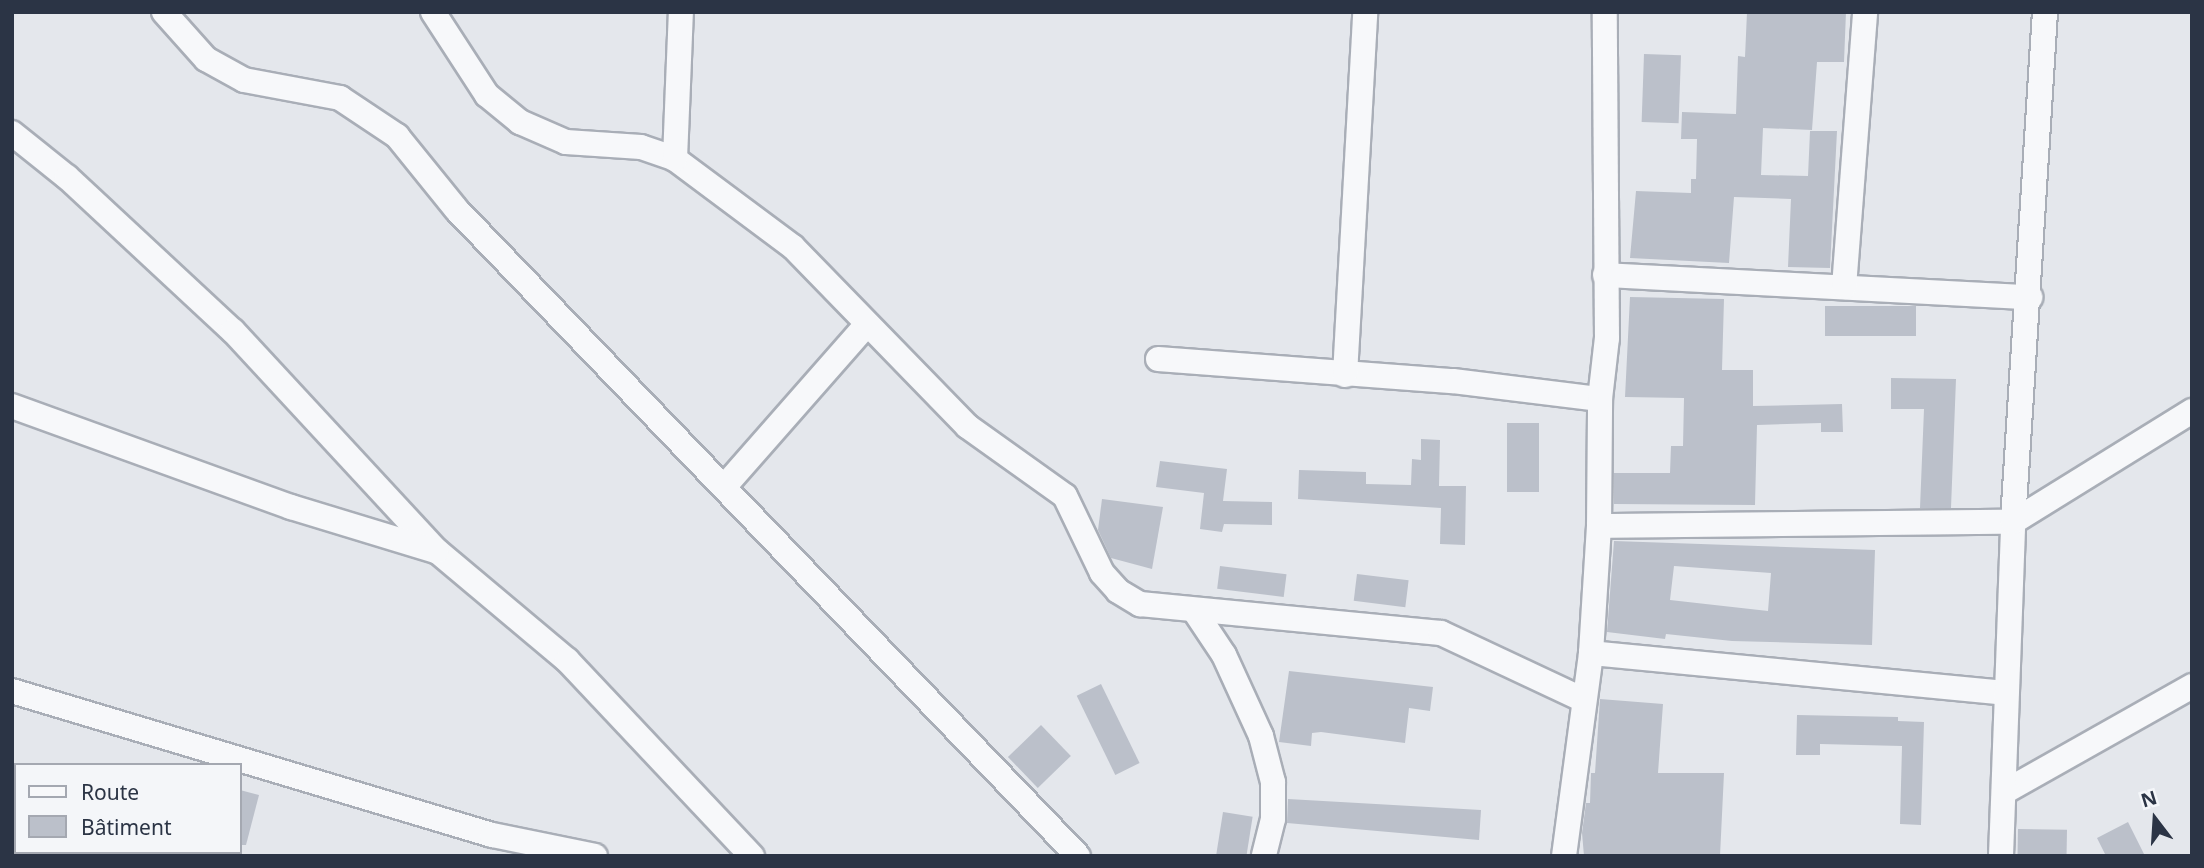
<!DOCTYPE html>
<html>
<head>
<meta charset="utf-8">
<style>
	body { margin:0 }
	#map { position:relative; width:2204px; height:868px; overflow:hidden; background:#e4e7ec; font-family:"Noto Sans",sans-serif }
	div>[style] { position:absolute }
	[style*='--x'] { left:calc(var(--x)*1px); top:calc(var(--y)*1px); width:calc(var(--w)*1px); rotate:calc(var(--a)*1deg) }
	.building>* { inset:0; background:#bbc0ca; transform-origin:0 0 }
	.roads { filter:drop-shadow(2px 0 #a9aeb7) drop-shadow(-2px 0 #a9aeb7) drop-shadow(0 2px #a9aeb7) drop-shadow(0 -2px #a9aeb7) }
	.minor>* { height:24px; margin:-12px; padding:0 12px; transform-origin:12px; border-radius:12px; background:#f7f8fa }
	span { translate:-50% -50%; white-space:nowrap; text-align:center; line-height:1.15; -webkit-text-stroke:6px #f4f6f9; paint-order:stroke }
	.frame { position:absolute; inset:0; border:14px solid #2b3445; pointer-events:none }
	.legend { position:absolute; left:14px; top:763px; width:228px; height:91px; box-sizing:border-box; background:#f4f6f9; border:2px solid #a4a8b1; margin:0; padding:9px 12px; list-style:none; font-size:21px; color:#2b3445 }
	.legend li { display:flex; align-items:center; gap:14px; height:35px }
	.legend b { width:35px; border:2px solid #a4a8b1 }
	.north { position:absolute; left:2120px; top:784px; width:70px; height:70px; -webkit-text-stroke:5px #f4f6f9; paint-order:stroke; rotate:343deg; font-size:19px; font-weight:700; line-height:28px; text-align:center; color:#2b3445 }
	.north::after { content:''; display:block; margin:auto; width:24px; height:32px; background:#2b3445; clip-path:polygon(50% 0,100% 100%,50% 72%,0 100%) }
</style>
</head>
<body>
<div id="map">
	<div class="building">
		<div style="clip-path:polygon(1747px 12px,1846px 12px,1844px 62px,1817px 62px,1812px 130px,1763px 128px,1761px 175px,1808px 176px,1810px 131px,1837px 131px,1830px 268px,1788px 267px,1791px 199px,1734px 197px,1729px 263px,1630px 258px,1636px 191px,1691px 193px,1691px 179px,1696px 179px,1697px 139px,1681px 139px,1682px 112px,1736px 114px,1738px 56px,1745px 57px)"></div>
		<div style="left:1644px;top:54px;width:37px;height:68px;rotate:2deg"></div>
		<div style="clip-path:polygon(1630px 297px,1724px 299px,1722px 370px,1753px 370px,1753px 406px,1842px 404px,1843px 432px,1821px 432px,1821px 423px,1757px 425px,1755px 505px,1614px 504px,1614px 473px,1670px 473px,1671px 446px,1683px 446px,1684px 398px,1625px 397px)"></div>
		<div style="left:1825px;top:306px;width:91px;height:30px"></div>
		<div style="clip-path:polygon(1891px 378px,1956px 379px,1951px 508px,1920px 508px,1924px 409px,1891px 409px)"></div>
		<div style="left:1507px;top:423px;width:32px;height:69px"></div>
		<div style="clip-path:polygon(1421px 439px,1440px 440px,1439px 486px,1466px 486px,1465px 545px,1440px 544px,1441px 508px,1298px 499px,1299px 470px,1366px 472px,1366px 484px,1411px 485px,1412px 459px,1421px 460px)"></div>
		<div style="clip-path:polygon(1160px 461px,1227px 469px,1223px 501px,1272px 502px,1272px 525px,1224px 524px,1222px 532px,1200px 529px,1204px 493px,1156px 487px)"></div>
		<div style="clip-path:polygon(1102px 499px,1163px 507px,1152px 569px,1111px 558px,1098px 530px)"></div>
		<div style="clip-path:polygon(evenodd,1614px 541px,1875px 550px,1872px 645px,1732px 641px,1666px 634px,1665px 639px,1607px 632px,1614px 541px,1674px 566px,1771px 573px,1768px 611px,1670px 600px,1674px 566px)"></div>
		<div style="left:1220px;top:566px;width:67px;height:23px;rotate:7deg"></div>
		<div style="left:1357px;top:574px;width:52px;height:27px;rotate:7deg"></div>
		<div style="clip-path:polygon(1289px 671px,1433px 687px,1430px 711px,1409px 708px,1405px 743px,1321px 732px,1312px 733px,1311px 746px,1279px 742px)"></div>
		<div style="left:1101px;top:684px;width:88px;height:27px;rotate:64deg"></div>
		<div style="clip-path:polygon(1600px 699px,1663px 704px,1658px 773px,1724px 773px,1720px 856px,1584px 856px,1582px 833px,1586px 803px,1590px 803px,1591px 773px,1595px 773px)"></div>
		<div style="clip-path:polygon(1797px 715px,1898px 717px,1898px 721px,1924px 722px,1921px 825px,1900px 824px,1902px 746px,1820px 744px,1820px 755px,1796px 755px)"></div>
		<div style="left:1041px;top:725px;width:43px;height:46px;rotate:46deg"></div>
		<div style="clip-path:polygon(240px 790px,259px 795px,246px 845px,240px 845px)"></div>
		<div style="clip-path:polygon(1288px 799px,1481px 810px,1479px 840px,1287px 823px)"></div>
		<div style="left:1223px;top:812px;width:30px;height:44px;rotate:9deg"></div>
		<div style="clip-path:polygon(2128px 822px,2145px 856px,2106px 856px,2097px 838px)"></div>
		<div style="left:2018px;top:829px;width:49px;height:27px;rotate:1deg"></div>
	</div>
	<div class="roads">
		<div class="minor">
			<div style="--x:164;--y:12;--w:63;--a:48.2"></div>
			<div style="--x:206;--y:59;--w:43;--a:28.9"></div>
			<div style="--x:244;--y:80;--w:98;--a:10.6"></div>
			<div style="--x:340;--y:98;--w:69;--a:33.7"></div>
			<div style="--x:397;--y:136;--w:95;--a:51"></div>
			<div style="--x:457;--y:210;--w:896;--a:46.13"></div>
			<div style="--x:433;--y:12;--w:99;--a:57"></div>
			<div style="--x:487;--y:95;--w:43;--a:39.3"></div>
			<div style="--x:520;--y:122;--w:50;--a:23.5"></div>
			<div style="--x:566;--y:142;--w:75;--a:3.8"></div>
			<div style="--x:641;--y:147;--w:36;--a:19"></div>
			<div style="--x:675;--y:159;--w:147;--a:36.7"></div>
			<div style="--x:793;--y:247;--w:250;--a:45.8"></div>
			<div style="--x:967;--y:426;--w:120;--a:35.5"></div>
			<div style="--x:1065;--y:496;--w:85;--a:64.3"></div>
			<div style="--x:1102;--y:573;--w:24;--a:48"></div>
			<div style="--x:1118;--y:591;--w:26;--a:31"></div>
			<div style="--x:1140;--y:604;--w:302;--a:5.5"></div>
			<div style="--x:1441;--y:633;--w:156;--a:25.1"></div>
			<div style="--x:12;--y:133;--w:70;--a:38.7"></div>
			<div style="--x:67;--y:177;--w:226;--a:42.9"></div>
			<div style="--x:233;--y:331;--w:300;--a:47.2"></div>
			<div style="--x:437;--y:551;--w:170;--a:40"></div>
			<div style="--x:567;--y:660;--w:270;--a:46.7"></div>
			<div style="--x:675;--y:159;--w:147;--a:-87.7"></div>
			<div style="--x:1605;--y:275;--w:426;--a:3"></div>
			<div style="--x:1844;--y:287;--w:276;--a:-85.6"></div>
			<div style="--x:1158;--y:359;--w:296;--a:4.3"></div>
			<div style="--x:1453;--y:381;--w:148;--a:7"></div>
			<div style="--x:1345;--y:375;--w:364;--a:-86.8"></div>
			<div style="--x:12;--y:406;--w:297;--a:19.9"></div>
			<div style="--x:291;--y:507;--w:152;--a:16.9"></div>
			<div style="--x:724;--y:487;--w:217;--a:-48.7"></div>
			<div style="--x:1599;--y:526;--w:414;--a:-0.6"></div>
			<div style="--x:2013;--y:522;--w:211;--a:-31.8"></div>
			<div style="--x:1196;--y:613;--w:50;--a:56.3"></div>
			<div style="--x:1224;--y:655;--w:89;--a:65.4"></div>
			<div style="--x:1261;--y:736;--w:48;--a:75.4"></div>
			<div style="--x:1273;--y:782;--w:37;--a:90"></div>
			<div style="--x:1273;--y:819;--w:38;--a:104"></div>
			<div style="--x:1591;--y:653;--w:417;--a:5.5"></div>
			<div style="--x:12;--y:691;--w:501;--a:16.7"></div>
			<div style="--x:492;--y:835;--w:105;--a:11.5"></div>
			<div style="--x:2006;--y:791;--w:214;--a:-29.4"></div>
			<div style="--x:1564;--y:856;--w:205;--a:-82.4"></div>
			<div style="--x:1591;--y:653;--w:127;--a:-86.4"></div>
			<div style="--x:1599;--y:526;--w:127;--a:-89.5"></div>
			<div style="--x:1600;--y:399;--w:61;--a:-83.5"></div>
			<div style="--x:1607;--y:338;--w:326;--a:-90.4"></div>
			<div style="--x:2001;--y:856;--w:334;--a:-87.9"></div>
			<div style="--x:2013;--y:522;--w:511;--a:-86.41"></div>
		</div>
	</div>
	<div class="frame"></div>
	<ul class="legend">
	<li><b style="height:9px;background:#f7f8fa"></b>Route</li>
	<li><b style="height:19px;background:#bbc0ca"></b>Bâtiment</li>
	</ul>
	<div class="north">N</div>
</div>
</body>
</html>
